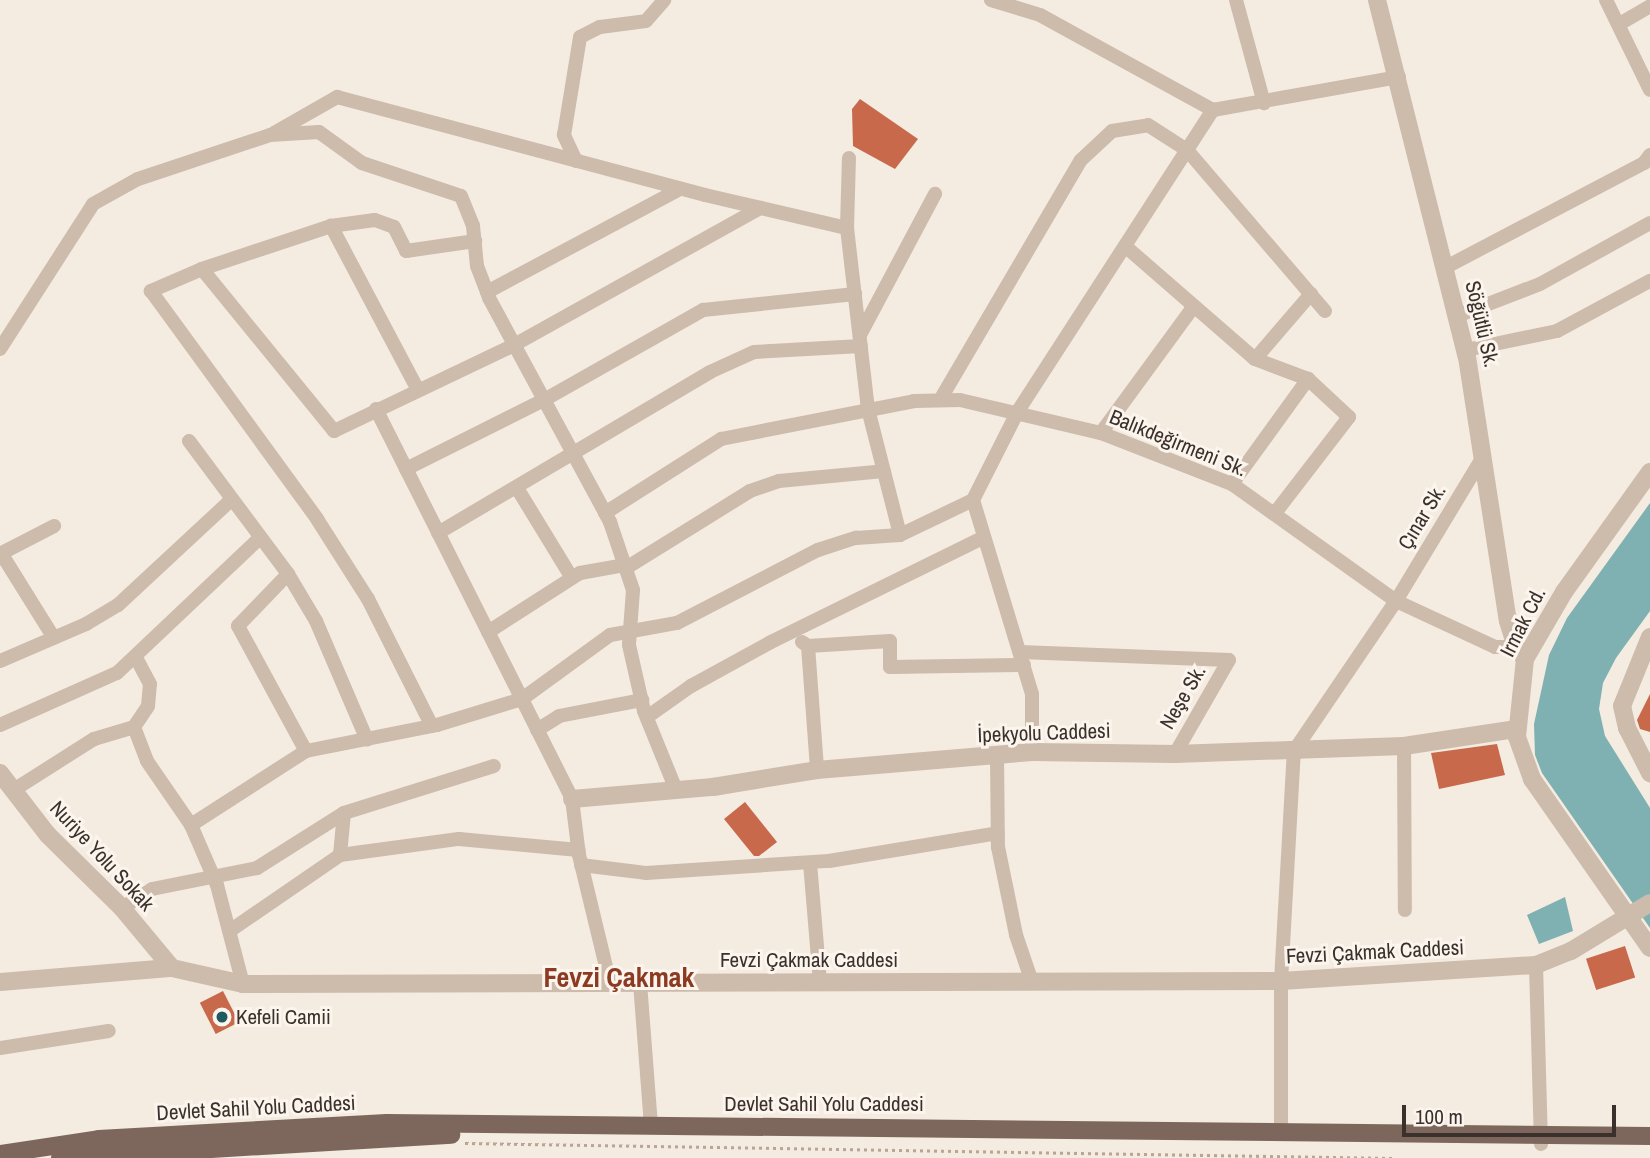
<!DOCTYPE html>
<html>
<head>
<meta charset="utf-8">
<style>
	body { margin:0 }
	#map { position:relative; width:1650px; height:1158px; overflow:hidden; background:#f4ebe1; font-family:"Archivo Narrow",sans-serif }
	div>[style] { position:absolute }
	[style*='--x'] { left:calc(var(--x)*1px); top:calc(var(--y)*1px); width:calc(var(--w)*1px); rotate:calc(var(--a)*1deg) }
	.water>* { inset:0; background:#7fb0b2 }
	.building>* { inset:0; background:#c8694b; transform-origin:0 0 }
	.path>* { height:2.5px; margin-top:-1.25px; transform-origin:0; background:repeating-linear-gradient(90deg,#b9a596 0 3.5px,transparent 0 7px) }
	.minor>* { height:14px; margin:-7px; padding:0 7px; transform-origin:7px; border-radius:7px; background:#cdbbac }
	.tertiary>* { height:18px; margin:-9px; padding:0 9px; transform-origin:9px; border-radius:9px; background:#cdbbac }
	.primary>* { height:18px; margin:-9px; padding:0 9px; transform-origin:9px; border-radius:9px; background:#7d675c }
	.dots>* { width:19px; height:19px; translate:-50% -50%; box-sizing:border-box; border:4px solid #fbf5ee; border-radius:50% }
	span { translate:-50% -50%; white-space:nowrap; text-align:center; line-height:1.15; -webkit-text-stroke:6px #fbf5ee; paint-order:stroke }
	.street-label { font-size:21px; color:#3b302b }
	.poi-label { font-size:21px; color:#3b302b }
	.left { translate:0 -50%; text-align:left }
	.district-label { font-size:28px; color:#8c3b22; font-weight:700 }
	.scale { position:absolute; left:1402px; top:1105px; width:214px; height:32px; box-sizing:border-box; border:4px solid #3b302b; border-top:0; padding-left:9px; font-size:21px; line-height:24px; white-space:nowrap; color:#3b302b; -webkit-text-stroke:5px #fbf5ee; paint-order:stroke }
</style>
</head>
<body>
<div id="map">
	<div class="water">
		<div style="clip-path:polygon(1650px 503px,1650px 611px,1616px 658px,1603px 683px,1599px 709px,1605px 736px,1650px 808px,1650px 928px,1542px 773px,1535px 755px,1534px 724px,1549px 655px,1567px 618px)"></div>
		<div style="clip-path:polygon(1565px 897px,1573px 931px,1539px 944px,1527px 915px)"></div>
	</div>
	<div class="building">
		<div style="clip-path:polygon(860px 99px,918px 139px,895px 169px,853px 146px,852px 109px)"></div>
		<div style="clip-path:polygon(1650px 694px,1650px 732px,1640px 729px,1637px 720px)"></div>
		<div style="clip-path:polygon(1497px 744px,1505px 775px,1439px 789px,1431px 753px)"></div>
		<div style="clip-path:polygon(745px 802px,777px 842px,759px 856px,754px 856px,724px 819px)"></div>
		<div style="left:1625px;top:946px;width:33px;height:41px;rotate:72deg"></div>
		<div style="left:223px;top:991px;width:35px;height:26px;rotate:63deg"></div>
	</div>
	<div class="path">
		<div style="--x:465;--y:1143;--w:928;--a:0.93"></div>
	</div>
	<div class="minor">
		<div style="--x:991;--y:0;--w:51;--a:17"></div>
		<div style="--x:1040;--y:15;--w:197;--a:28.8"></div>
		<div style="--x:1213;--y:110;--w:189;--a:-10.1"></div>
		<div style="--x:1236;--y:0;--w:107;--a:74.8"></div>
		<div style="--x:1606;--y:0;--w:100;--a:63.9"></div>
		<div style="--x:1621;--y:23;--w:34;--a:-30"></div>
		<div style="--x:274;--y:133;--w:73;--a:-29.7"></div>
		<div style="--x:337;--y:97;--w:381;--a:14.9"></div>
		<div style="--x:705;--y:195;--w:146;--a:13.1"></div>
		<div style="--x:847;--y:228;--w:182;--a:83.4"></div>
		<div style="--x:868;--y:409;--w:130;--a:75.7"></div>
		<div style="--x:576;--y:161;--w:29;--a:-115"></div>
		<div style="--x:564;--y:135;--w:99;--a:-80.7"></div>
		<div style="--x:580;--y:37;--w:22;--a:-27"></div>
		<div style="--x:600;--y:27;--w:46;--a:-7.4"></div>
		<div style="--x:646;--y:21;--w:28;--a:-49"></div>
		<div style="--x:331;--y:226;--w:44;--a:-7.8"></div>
		<div style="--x:375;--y:220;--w:20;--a:20"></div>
		<div style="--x:394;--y:227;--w:27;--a:63"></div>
		<div style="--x:406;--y:251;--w:70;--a:-8.2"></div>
		<div style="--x:847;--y:228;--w:70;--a:-88.4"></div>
		<div style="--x:1125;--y:246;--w:172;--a:41"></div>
		<div style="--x:1255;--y:359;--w:57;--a:20.7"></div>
		<div style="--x:1308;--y:379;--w:56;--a:42.8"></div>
		<div style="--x:1349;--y:417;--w:121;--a:127.6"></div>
		<div style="--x:1446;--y:267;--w:224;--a:-27.7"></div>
		<div style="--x:1644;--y:163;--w:10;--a:-53"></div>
		<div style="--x:202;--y:269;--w:209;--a:50.8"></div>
		<div style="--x:334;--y:431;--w:199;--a:-25.5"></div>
		<div style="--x:514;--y:345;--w:282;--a:-29.1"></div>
		<div style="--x:487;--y:292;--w:219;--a:-28.1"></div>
		<div style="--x:1457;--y:316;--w:89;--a:-21.1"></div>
		<div style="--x:1540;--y:284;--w:126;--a:-29"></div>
		<div style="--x:860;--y:335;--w:160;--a:-62"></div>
		<div style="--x:0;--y:349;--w:172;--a:-57.3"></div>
		<div style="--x:93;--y:204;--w:51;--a:-29.1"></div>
		<div style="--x:138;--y:179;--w:139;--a:-18.4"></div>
		<div style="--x:270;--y:135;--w:49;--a:-3.5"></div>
		<div style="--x:319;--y:132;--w:53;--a:35.8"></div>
		<div style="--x:362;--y:163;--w:104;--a:18.4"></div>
		<div style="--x:461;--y:196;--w:32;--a:68"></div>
		<div style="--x:473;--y:226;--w:40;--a:84.3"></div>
		<div style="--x:477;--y:266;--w:34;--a:69"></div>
		<div style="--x:489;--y:298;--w:255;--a:61.6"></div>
		<div style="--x:610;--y:522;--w:72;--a:71.3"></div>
		<div style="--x:633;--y:590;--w:55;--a:94.2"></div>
		<div style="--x:629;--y:645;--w:68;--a:77.2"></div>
		<div style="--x:644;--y:711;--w:85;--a:67.9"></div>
		<div style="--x:1466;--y:350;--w:93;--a:-11.8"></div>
		<div style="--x:1557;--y:331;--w:106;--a:-28.3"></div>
		<div style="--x:1255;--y:359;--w:86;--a:-49.3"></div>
		<div style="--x:418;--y:390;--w:186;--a:-117.9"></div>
		<div style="--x:331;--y:226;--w:136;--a:161.6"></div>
		<div style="--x:202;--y:269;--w:56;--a:156.7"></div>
		<div style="--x:151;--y:291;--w:282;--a:53.9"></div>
		<div style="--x:317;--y:519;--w:95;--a:57.5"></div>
		<div style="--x:368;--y:599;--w:142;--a:63.3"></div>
		<div style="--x:940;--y:400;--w:278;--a:-59.6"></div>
		<div style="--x:1081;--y:160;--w:42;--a:-43.1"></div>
		<div style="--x:1112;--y:131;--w:36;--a:-9"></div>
		<div style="--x:1148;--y:125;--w:46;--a:32.7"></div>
		<div style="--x:1187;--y:150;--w:212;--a:49.4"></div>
		<div style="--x:376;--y:409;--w:436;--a:63.3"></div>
		<div style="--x:572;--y:799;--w:56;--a:82.9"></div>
		<div style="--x:579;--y:855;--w:132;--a:76.4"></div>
		<div style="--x:1101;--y:433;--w:157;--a:-53.8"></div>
		<div style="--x:189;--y:441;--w:166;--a:53.3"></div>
		<div style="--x:288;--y:574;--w:55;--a:59.2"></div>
		<div style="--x:316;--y:621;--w:129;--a:66.8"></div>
		<div style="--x:406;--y:469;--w:154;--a:-26.6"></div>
		<div style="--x:544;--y:400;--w:183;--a:-29.5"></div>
		<div style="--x:703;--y:310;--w:153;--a:-6"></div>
		<div style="--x:1232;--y:484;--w:130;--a:-54.1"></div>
		<div style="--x:517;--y:488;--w:105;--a:58.6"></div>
		<div style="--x:605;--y:513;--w:138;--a:-32.5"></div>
		<div style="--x:721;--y:439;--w:197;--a:-11.1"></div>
		<div style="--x:914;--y:401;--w:46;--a:-1.2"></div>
		<div style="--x:960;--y:400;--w:145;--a:13.2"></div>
		<div style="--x:1101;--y:433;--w:141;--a:21.3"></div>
		<div style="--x:1232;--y:484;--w:201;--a:35.5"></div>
		<div style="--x:1396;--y:601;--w:109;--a:24.9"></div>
		<div style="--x:1495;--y:647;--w:21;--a:0"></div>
		<div style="--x:438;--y:533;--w:316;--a:-30.6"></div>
		<div style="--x:710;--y:372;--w:48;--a:-24.4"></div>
		<div style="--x:754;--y:352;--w:107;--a:-3.2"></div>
		<div style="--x:1;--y:553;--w:100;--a:58.1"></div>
		<div style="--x:0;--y:554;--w:61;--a:-27.4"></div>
		<div style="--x:626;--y:568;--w:146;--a:-31.8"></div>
		<div style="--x:750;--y:491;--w:31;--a:-19"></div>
		<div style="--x:779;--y:481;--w:105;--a:-5.4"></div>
		<div style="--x:288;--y:574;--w:72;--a:133.9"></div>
		<div style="--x:238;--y:626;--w:142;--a:61.5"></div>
		<div style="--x:488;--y:632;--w:109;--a:-32.7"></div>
		<div style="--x:580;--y:573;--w:46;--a:-10.1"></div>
		<div style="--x:802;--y:642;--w:7;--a:34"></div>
		<div style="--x:808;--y:646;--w:124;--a:85.8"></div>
		<div style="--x:808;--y:646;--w:82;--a:-3.5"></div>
		<div style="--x:890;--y:641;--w:26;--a:90"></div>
		<div style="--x:890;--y:667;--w:134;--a:-0.9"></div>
		<div style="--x:1020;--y:652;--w:209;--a:2.2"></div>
		<div style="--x:1229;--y:660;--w:108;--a:119.9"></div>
		<div style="--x:0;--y:661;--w:94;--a:-23.3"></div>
		<div style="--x:86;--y:624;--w:37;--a:-31"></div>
		<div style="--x:118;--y:605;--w:154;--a:-42.9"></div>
		<div style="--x:647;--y:717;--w:54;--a:-35.2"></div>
		<div style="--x:691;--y:686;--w:91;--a:-28.8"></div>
		<div style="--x:771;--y:642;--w:237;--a:-26.2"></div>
		<div style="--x:0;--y:725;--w:128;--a:-24"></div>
		<div style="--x:117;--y:673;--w:197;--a:-43.4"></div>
		<div style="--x:134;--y:727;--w:25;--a:-56"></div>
		<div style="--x:148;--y:706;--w:22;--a:-85"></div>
		<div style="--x:150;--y:684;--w:30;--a:-118"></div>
		<div style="--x:537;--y:730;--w:26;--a:-32"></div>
		<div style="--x:559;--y:716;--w:85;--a:-10.9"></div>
		<div style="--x:1404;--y:746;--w:164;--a:89.7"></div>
		<div style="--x:1032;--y:752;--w:58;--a:-90"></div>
		<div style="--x:1032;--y:694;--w:203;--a:-106.9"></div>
		<div style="--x:973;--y:500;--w:100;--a:-63.2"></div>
		<div style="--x:1018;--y:411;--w:359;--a:-57.1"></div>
		<div style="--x:997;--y:756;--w:91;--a:89.4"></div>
		<div style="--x:998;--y:847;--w:90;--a:78.4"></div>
		<div style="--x:1016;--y:935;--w:50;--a:71.2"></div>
		<div style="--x:12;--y:791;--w:97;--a:-32.4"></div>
		<div style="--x:94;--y:739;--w:42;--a:-16.7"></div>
		<div style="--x:134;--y:727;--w:36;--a:69"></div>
		<div style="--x:147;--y:761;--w:78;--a:55.5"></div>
		<div style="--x:191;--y:825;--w:65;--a:66.6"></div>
		<div style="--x:217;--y:885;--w:102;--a:75.3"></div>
		<div style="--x:191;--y:825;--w:137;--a:-32.8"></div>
		<div style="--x:306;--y:751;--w:134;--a:-11.2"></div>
		<div style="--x:437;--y:725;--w:89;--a:-17"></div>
		<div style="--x:522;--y:699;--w:109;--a:-36"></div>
		<div style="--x:610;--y:635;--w:68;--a:-10.2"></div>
		<div style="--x:677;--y:623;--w:159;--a:-27.4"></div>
		<div style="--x:818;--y:550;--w:40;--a:-18"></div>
		<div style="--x:856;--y:538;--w:44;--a:-3.9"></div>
		<div style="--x:900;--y:535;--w:81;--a:-25.6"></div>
		<div style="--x:340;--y:855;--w:42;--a:-84.6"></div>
		<div style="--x:344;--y:813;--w:157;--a:-17.4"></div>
		<div style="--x:810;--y:863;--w:119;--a:85.2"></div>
		<div style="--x:581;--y:865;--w:65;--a:7"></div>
		<div style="--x:646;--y:873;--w:183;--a:-3.8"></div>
		<div style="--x:829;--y:861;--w:171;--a:-9.4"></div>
		<div style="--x:122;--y:908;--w:36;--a:-32"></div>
		<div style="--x:152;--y:889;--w:107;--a:-11.3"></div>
		<div style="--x:257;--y:868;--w:103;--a:-32.3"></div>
		<div style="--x:231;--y:930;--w:132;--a:-34.5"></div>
		<div style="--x:340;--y:855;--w:120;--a:-7.7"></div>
		<div style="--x:459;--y:839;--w:120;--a:5.3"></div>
		<div style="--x:1536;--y:965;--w:179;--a:88.4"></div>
		<div style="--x:640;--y:983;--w:143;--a:85.6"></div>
		<div style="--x:0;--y:1048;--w:110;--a:-8.9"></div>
		<div style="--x:1281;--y:1131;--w:150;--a:-90"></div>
		<div style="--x:1281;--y:981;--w:230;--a:-86.8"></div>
		<div style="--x:1294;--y:751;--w:181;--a:-55.8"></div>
		<div style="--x:1396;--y:601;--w:170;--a:-58.9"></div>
	</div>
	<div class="tertiary">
		<div style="--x:1377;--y:0;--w:368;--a:75.9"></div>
		<div style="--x:1467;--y:357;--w:267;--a:81.2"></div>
		<div style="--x:1508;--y:621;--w:27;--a:73"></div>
		<div style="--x:1516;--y:647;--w:15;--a:53"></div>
		<div style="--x:1650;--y:472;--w:148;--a:125.6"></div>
		<div style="--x:1564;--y:592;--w:78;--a:120.2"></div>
		<div style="--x:1525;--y:659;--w:78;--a:95.9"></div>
		<div style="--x:1517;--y:737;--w:45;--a:70.3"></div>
		<div style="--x:1532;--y:779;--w:206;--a:55.1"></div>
		<div style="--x:1650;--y:637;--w:74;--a:112.1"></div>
		<div style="--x:1622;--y:706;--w:23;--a:77"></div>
		<div style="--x:1627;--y:728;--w:51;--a:62.9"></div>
		<div style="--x:0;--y:773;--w:78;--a:52.3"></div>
		<div style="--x:48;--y:835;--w:104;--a:44.6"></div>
		<div style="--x:122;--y:908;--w:78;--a:50.2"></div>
		<div style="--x:572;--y:799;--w:142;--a:-4.9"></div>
		<div style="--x:713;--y:787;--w:105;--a:-9.3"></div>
		<div style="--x:817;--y:770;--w:216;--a:-4.8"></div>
		<div style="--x:1032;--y:752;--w:143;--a:0.8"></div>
		<div style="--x:1175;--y:754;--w:229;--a:-2"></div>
		<div style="--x:1404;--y:746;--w:114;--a:-8.6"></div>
		<div style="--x:0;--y:982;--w:173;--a:-4.7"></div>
		<div style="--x:172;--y:968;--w:73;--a:12.7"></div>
		<div style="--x:243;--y:984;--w:1038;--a:-0.17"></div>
		<div style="--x:1281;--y:981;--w:256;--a:-3.6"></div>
		<div style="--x:1536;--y:965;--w:38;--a:-22"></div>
		<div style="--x:1571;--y:951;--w:92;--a:-31.3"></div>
	</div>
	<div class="primary">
		<div style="--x:0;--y:1154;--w:100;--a:-8.6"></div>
		<div style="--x:99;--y:1139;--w:288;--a:-3.2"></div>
		<div style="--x:387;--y:1123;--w:1263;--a:0.59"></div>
		<div style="--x:60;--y:1158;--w:392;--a:-3.4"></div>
	</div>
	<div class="dots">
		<div style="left:222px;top:1017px;background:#1f5a5e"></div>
	</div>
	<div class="street-label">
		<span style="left:1482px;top:324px;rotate:77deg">Söğütlü Sk.</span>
		<span style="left:1178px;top:443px;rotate:22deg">Balıkdeğirmeni Sk.</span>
		<span style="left:1422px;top:517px;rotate:-59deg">Çınar Sk.</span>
		<span style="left:1523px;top:622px;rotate:-63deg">Irmak Cd.</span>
		<span style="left:1183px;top:697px;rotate:-60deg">Neşe Sk.</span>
		<span style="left:1044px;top:733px;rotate:-2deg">İpekyolu Caddesi</span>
		<span style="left:102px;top:856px;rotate:47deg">Nuriye Yolu Sokak</span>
		<span style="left:1375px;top:952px;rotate:-3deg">Fevzi Çakmak Caddesi</span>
		<span style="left:809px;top:960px">Fevzi Çakmak Caddesi</span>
		<span style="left:824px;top:1104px">Devlet Sahil Yolu Caddesi</span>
		<span style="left:256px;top:1108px;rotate:-3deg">Devlet Sahil Yolu Caddesi</span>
	</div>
	<div class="poi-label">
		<span class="left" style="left:236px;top:1017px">Kefeli Camii</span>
	</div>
	<div class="district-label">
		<span style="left:619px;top:977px">Fevzi Çakmak</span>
	</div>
	<div class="scale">100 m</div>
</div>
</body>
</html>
